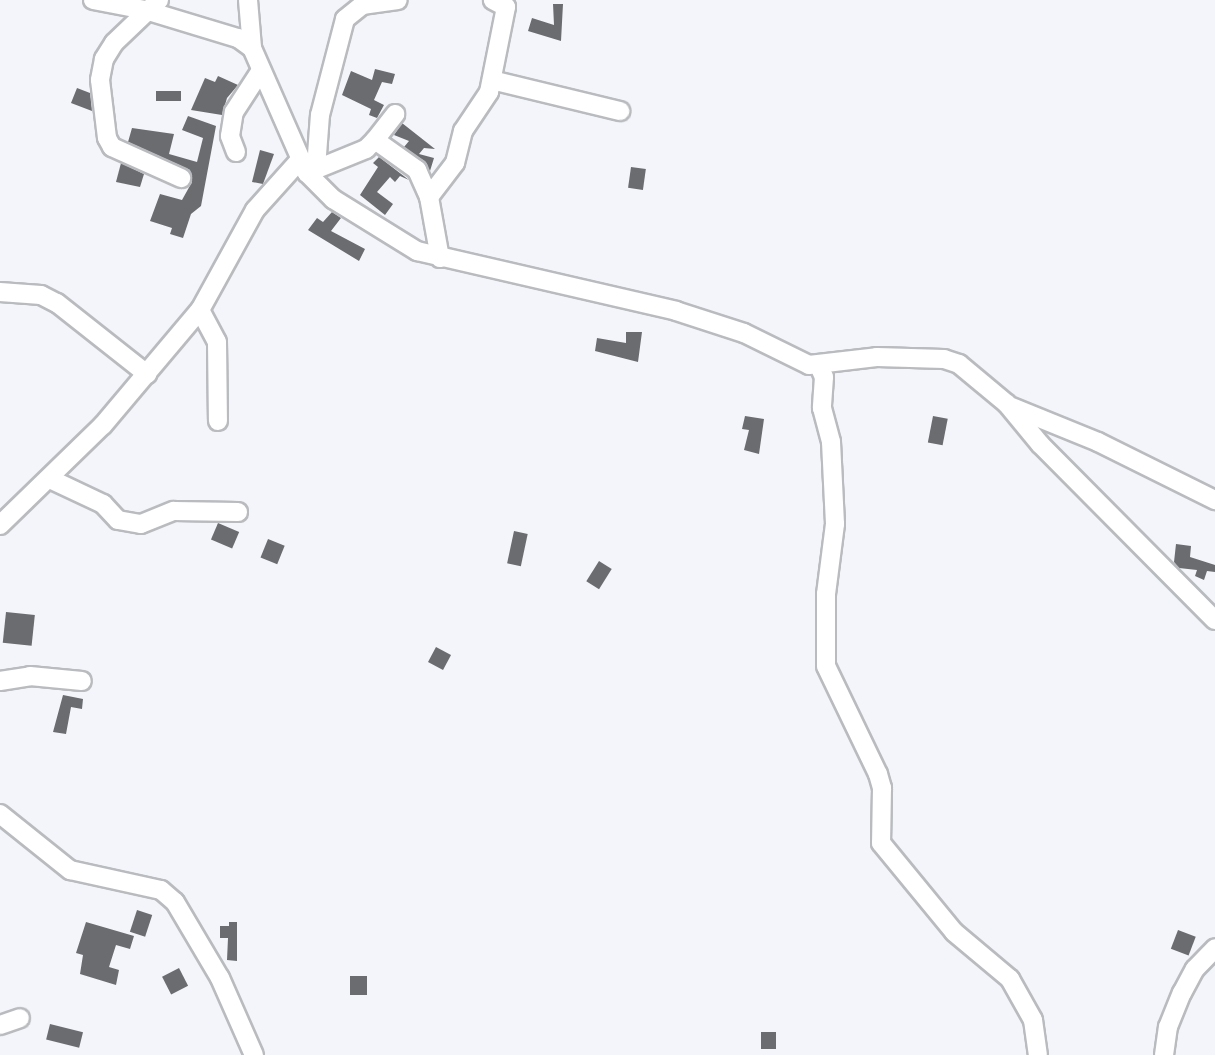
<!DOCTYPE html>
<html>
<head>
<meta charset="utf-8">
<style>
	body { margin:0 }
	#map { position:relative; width:1215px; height:1055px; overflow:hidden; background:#f3f5fa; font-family:"IBM Plex Sans",sans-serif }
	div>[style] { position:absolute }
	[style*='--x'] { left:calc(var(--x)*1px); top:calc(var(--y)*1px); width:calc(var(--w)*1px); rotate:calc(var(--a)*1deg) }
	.building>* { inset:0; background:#6a6c70; transform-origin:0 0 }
	.roads { filter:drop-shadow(2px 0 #b9bbbf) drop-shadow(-2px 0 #b9bbbf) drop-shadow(0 2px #b9bbbf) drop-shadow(0 -2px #b9bbbf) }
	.minor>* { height:18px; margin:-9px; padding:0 9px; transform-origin:9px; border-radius:9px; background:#fff }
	span { translate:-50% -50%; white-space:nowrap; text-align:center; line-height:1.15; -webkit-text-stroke:7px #f3f5fa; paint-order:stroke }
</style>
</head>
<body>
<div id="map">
	<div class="building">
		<div style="clip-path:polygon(553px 4px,563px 4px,561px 41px,528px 31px,532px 18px,554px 25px)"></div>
		<div style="clip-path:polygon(375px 69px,395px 74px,392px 84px,382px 82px,374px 100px,384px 105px,377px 118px,369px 115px,371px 109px,342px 95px,351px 71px,372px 80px)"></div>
		<div style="clip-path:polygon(218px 76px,238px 85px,227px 98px,222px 115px,191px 110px,205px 78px,215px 82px)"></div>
		<div style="clip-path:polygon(77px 88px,90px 93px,92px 111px,71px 103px)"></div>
		<div style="left:156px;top:91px;width:25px;height:10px"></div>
		<div style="clip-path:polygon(188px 116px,216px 126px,201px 206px,191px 214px,183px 238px,170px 234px,172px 228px,150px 221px,160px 194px,182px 200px,192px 182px,190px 170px,128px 142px,132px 128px,174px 134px,169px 154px,197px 162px,203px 138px,182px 130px)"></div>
		<div style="clip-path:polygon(402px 123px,435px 149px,424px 148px,419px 154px,434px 158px,430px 171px,404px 147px,409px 141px,394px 135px)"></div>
		<div style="clip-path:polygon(260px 150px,274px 154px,263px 184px,252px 182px)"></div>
		<div style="clip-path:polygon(379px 157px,409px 180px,400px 176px,395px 182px,390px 177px,377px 192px,393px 204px,385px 215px,360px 195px,378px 167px,373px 163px)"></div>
		<div style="clip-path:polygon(121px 163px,144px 174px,140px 187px,116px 182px)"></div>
		<div style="left:631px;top:167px;width:15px;height:21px;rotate:8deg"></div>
		<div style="clip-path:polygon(332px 212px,341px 218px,331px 231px,365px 249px,359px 261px,308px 230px,317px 218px,323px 222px)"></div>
		<div style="clip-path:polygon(626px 332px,642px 332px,638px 362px,595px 351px,597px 338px,626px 343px)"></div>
		<div style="clip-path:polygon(745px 416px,764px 419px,759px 454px,744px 450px,749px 430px,742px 429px)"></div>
		<div style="left:933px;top:416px;width:15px;height:27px;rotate:11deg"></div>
		<div style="left:218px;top:523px;width:23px;height:18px;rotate:23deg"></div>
		<div style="left:514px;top:531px;width:14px;height:33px;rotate:12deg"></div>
		<div style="left:268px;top:539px;width:18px;height:20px;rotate:22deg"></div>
		<div style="clip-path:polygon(1176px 544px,1191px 546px,1190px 557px,1215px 565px,1215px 572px,1207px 571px,1204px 580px,1195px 576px,1197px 570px,1179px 568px,1174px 562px)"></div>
		<div style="left:599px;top:561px;width:15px;height:24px;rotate:32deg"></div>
		<div style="left:6px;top:612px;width:29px;height:31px;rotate:6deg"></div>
		<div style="left:436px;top:647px;width:17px;height:17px;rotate:28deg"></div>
		<div style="clip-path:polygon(63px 695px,83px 699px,82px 709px,71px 707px,66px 734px,53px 732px)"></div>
		<div style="left:137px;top:910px;width:16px;height:23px;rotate:18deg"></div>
		<div style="clip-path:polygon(86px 922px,134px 936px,130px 949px,116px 945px,109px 967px,119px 970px,116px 985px,80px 974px,83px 955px,76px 953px)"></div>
		<div style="clip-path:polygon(229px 922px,237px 922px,237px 961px,227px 960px,228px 938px,220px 938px,220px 926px,229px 926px)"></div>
		<div style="left:1178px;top:930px;width:19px;height:20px;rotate:21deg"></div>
		<div style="left:179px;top:968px;width:20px;height:19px;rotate:63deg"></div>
		<div style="left:350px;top:976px;width:17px;height:19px"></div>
		<div style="left:50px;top:1024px;width:34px;height:16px;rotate:14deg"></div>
		<div style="left:761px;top:1032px;width:15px;height:17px"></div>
	</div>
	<div class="roads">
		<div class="minor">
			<div style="--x:93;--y:0;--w:53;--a:10.9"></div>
			<div style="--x:145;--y:10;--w:97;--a:16.8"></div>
			<div style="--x:238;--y:38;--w:17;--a:36"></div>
			<div style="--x:252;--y:48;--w:137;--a:66.3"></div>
			<div style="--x:307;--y:173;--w:37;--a:45"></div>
			<div style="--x:333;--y:199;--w:99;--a:31.8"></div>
			<div style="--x:417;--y:251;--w:266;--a:13"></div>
			<div style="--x:676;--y:311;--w:71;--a:17.9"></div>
			<div style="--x:744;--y:333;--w:72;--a:26.2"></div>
			<div style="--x:809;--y:365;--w:68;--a:-6.7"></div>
			<div style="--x:877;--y:357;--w:67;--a:1.7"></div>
			<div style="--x:944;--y:359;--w:16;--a:18"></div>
			<div style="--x:959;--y:364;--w:62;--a:39.8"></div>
			<div style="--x:1007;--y:404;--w:52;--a:50.5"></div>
			<div style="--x:1040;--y:444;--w:248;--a:45.2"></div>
			<div style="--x:159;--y:0;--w:62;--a:136.3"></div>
			<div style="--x:114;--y:43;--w:19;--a:122"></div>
			<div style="--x:104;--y:59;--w:21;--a:101"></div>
			<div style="--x:100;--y:80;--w:58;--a:83.1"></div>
			<div style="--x:107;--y:138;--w:10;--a:61"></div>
			<div style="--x:112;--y:147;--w:76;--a:24.2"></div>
			<div style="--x:248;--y:0;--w:48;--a:85.2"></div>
			<div style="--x:492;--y:80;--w:132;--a:13.6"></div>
			<div style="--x:375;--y:140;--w:33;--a:-52"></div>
			<div style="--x:236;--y:152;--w:17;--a:-111"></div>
			<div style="--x:230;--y:136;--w:24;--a:-81"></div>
			<div style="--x:234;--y:112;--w:48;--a:-57"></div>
			<div style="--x:316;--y:168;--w:53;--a:-85.7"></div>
			<div style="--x:320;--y:115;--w:99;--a:-75.4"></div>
			<div style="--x:345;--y:19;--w:22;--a:-39"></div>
			<div style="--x:362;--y:5;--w:36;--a:-8"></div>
			<div style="--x:307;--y:173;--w:64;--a:-22.1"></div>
			<div style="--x:366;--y:149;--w:13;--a:-45"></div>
			<div style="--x:375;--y:140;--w:52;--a:35.5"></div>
			<div style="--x:417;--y:170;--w:30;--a:66"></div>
			<div style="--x:429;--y:197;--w:62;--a:79.8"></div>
			<div style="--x:429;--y:197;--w:43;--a:-52.6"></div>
			<div style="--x:455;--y:163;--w:33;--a:-76"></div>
			<div style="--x:463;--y:131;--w:47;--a:-56.3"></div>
			<div style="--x:489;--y:92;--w:87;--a:-78.7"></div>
			<div style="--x:506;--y:7;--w:15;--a:-152"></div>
			<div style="--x:0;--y:292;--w:41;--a:4.2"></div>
			<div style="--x:41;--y:295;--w:18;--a:27"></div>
			<div style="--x:57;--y:303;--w:115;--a:38.3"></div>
			<div style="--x:200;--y:310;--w:36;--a:62"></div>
			<div style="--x:217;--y:342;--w:79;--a:89.3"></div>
			<div style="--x:819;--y:366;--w:12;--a:66"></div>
			<div style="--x:824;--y:377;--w:31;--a:94"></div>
			<div style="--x:822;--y:408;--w:35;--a:75"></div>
			<div style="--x:831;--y:442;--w:82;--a:87.2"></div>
			<div style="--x:835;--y:524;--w:71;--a:97.3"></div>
			<div style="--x:826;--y:594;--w:72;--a:90"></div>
			<div style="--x:826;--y:666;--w:120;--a:64.3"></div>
			<div style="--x:878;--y:774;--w:15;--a:74"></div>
			<div style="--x:882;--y:788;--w:55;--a:91"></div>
			<div style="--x:881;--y:843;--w:115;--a:50.6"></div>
			<div style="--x:954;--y:932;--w:73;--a:40"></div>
			<div style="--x:1010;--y:979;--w:47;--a:60.7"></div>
			<div style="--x:1033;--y:1020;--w:35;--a:82"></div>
			<div style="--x:1012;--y:407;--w:93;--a:22.1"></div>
			<div style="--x:1098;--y:442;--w:131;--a:26.4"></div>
			<div style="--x:50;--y:479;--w:59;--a:25.3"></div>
			<div style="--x:103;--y:504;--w:22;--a:47"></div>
			<div style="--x:118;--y:520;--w:23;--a:10"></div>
			<div style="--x:141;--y:524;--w:35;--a:-22"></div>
			<div style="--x:174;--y:511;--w:64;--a:0.9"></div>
			<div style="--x:0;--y:525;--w:144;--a:-44.2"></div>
			<div style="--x:103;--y:425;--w:150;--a:-49.9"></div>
			<div style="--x:200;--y:310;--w:114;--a:-61.2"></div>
			<div style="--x:255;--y:210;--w:66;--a:-48.1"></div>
			<div style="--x:0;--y:681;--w:30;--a:-9"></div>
			<div style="--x:30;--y:676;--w:52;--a:5.5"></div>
			<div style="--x:0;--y:814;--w:90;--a:38.7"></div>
			<div style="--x:70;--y:870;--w:93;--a:12.4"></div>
			<div style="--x:161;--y:890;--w:18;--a:41"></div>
			<div style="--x:175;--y:902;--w:88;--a:59.4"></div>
			<div style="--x:220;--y:978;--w:84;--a:66.2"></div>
			<div style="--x:0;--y:1025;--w:21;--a:-19"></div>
			<div style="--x:1164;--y:1055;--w:28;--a:-82"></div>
			<div style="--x:1168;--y:1027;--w:37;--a:-68"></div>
			<div style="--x:1182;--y:993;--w:27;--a:-62"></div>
			<div style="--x:1195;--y:969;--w:29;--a:-46"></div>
		</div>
	</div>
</div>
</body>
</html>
